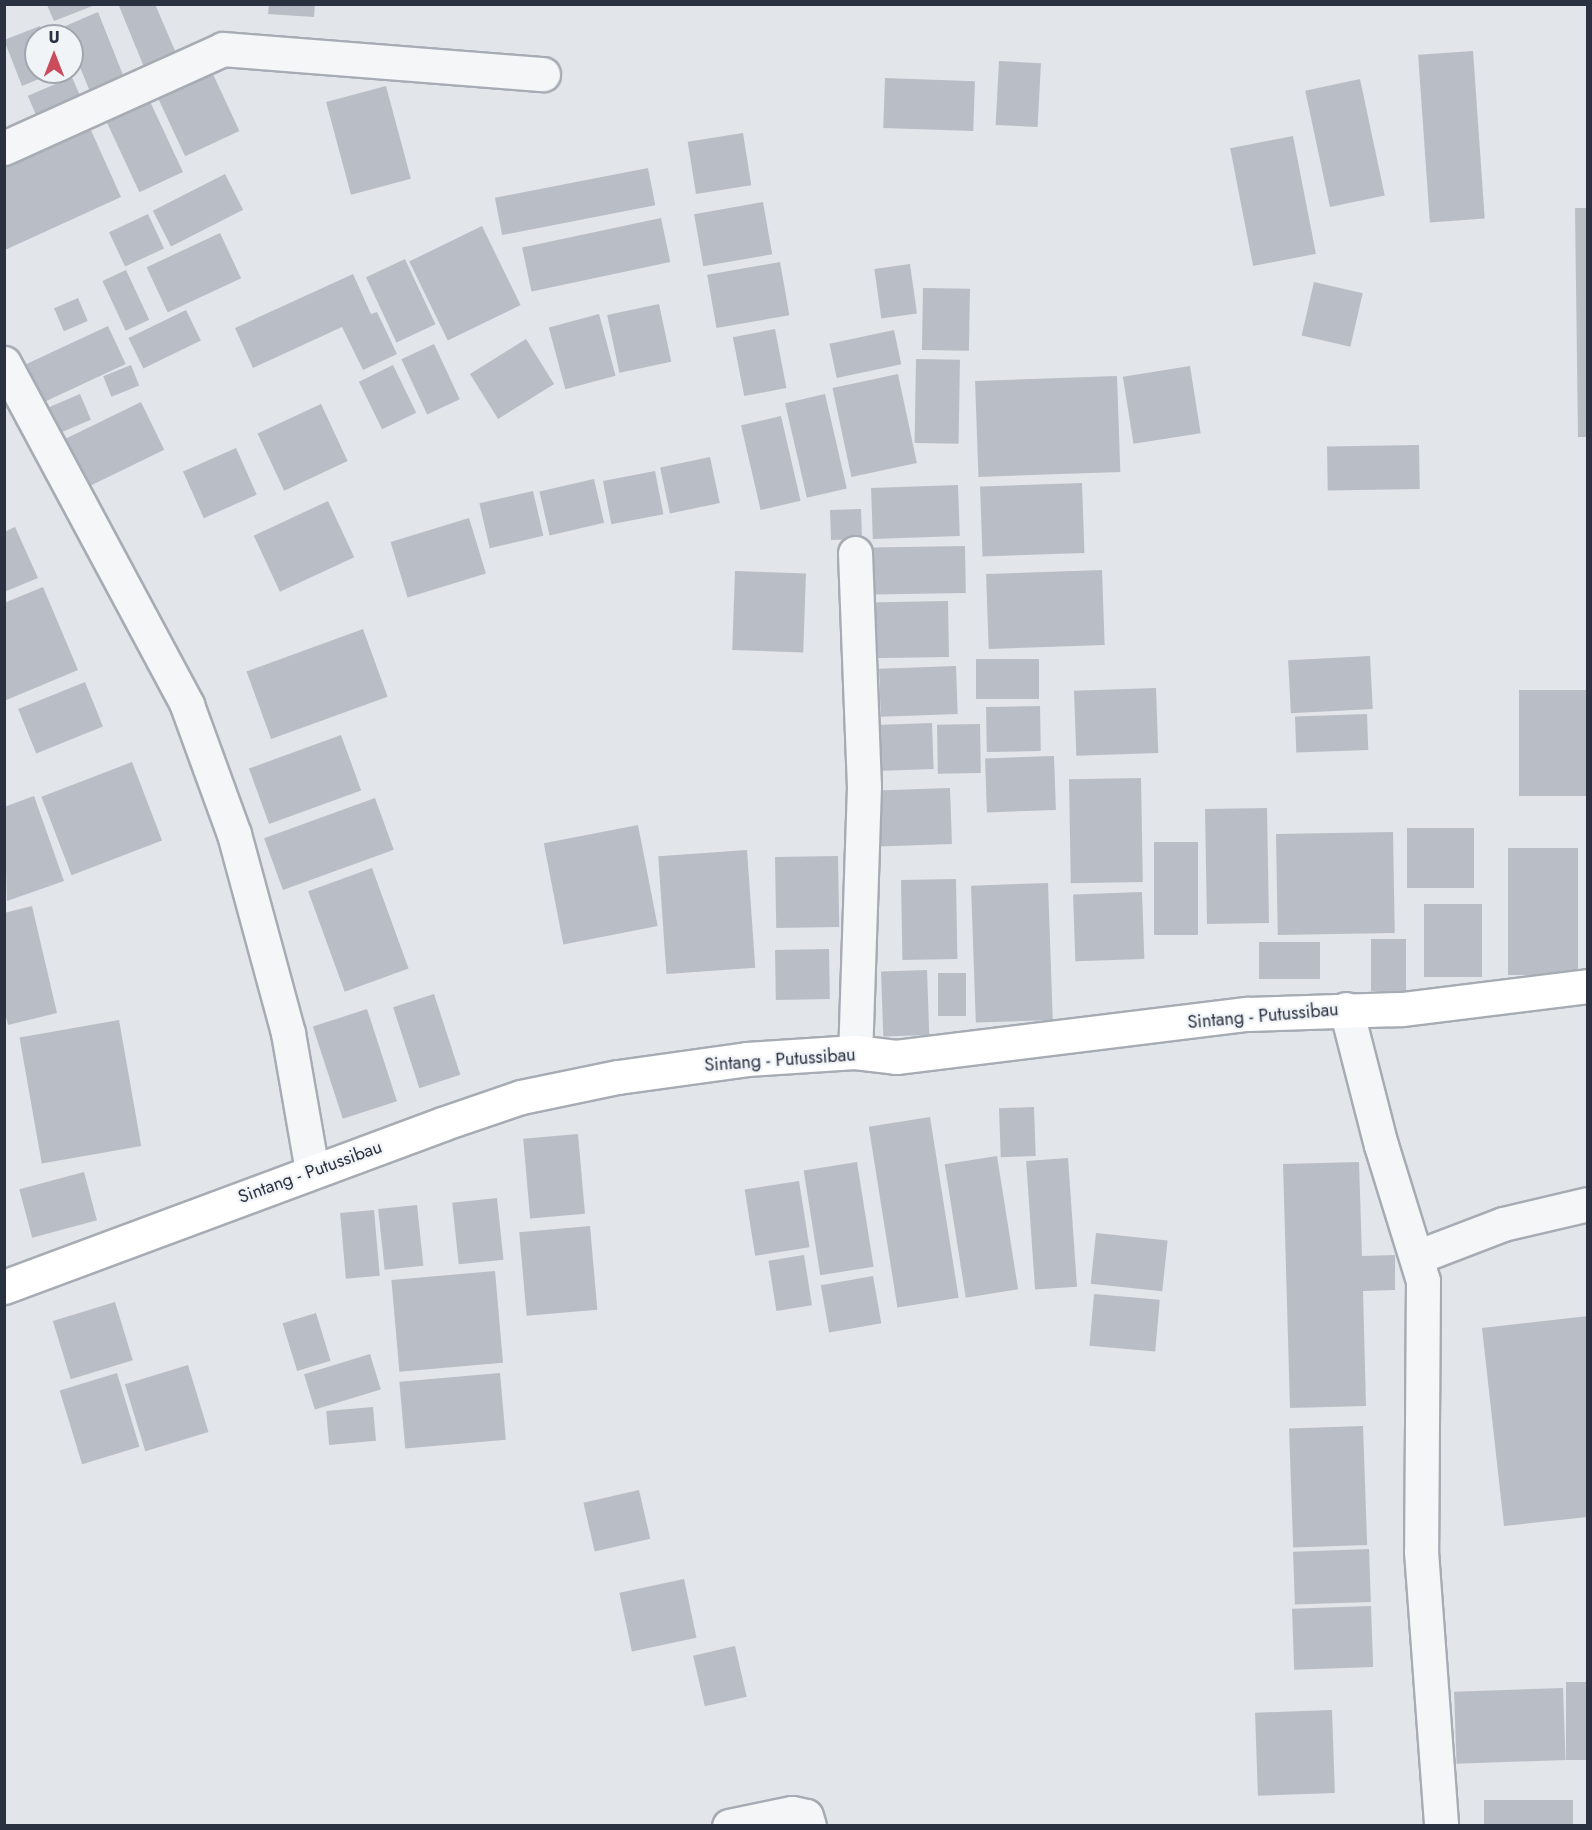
<!DOCTYPE html>
<html>
<head>
<meta charset="utf-8">
<style>
	body { margin:0 }
	#map { position:relative; width:1592px; height:1830px; overflow:hidden; background:#e2e5ea; font-family:Jost,sans-serif }
	div>[style] { position:absolute }
	[style*='--x'] { left:calc(var(--x)*1px); top:calc(var(--y)*1px); width:calc(var(--w)*1px); rotate:calc(var(--a)*1deg) }
	.building>* { inset:0; background:#b9bec6; transform-origin:0 0 }
	.roads { filter:drop-shadow(2px 0 #a7acb4) drop-shadow(-2px 0 #a7acb4) drop-shadow(0 2px #a7acb4) drop-shadow(0 -2px #a7acb4) }
	.minor>* { height:33px; margin:-16.5px; padding:0 16.5px; transform-origin:16.5px; border-radius:16.5px; background:#f4f6f8 }
	.trunk>* { height:33px; margin:-16.5px; padding:0 16.5px; transform-origin:16.5px; border-radius:16.5px; background:#fff }
	span { translate:-50% -50%; white-space:nowrap; text-align:center; line-height:1.15; -webkit-text-stroke:4.5px #f1f4f7; paint-order:stroke }
	.street-label { font-size:18px; color:#2a3241 }
	.frame { position:absolute; inset:0; border:6px solid #2a3241; pointer-events:none }
	.north { position:absolute; left:24px; top:24px; width:60px; height:60px; box-sizing:border-box; background:#f1f4f7; border:2px solid #a1a6ae; border-radius:50%; rotate:0deg; font-size:16px; font-weight:700; line-height:24px; text-align:center; color:#2a3241 }
	.north::after { content:''; display:block; margin:auto; width:21px; height:27px; background:#ca4b5b; clip-path:polygon(50% 0,100% 100%,50% 72%,0 100%) }
</style>
</head>
<body>
<div id="map">
	<div class="building">
		<div style="clip-path:polygon(155px 4px,176px 53px,144px 67px,119px 6px)"></div>
		<div style="clip-path:polygon(269px 4px,315px 4px,314px 17px,268px 14px)"></div>
		<div style="clip-path:polygon(47px 5px,95px 5px,54px 21px)"></div>
		<div style="clip-path:polygon(98px 12px,125px 80px,91px 94px,72px 48px,72px 36px,67px 36px,63px 27px)"></div>
		<div style="clip-path:polygon(40px 26px,44px 36px,36px 36px,36px 72px,56px 72px,22px 86px,4px 40px)"></div>
		<div style="left:1473px;top:51px;width:168px;height:55px;rotate:86deg"></div>
		<div style="left:999px;top:61px;width:42px;height:64px;rotate:3deg"></div>
		<div style="left:212px;top:72px;width:65px;height:60px;rotate:65deg"></div>
		<div style="left:72px;top:77px;width:30px;height:48px;rotate:67deg"></div>
		<div style="left:885px;top:78px;width:90px;height:50px;rotate:2deg"></div>
		<div style="left:1360px;top:79px;width:119px;height:56px;rotate:78deg"></div>
		<div style="left:386px;top:86px;width:96px;height:62px;rotate:75deg"></div>
		<div style="left:147px;top:95px;width:85px;height:48px;rotate:65deg"></div>
		<div style="clip-path:polygon(90px 128px,121px 197px,5px 250px,5px 167px)"></div>
		<div style="left:743px;top:133px;width:53px;height:56px;rotate:81deg"></div>
		<div style="left:1293px;top:136px;width:120px;height:64px;rotate:79deg"></div>
		<div style="left:648px;top:168px;width:38px;height:156px;rotate:79deg"></div>
		<div style="left:225px;top:174px;width:40px;height:81px;rotate:63deg"></div>
		<div style="left:763px;top:202px;width:53px;height:70px;rotate:80deg"></div>
		<div style="clip-path:polygon(1575px 208px,1588px 208px,1588px 437px,1578px 437px)"></div>
		<div style="left:148px;top:214px;width:38px;height:43px;rotate:65deg"></div>
		<div style="left:661px;top:218px;width:45px;height:142px;rotate:78deg"></div>
		<div style="left:482px;top:226px;width:88px;height:81px;rotate:64deg"></div>
		<div style="left:220px;top:233px;width:50px;height:81px;rotate:65deg"></div>
		<div style="left:405px;top:259px;width:72px;height:43px;rotate:65deg"></div>
		<div style="left:780px;top:262px;width:54px;height:74px;rotate:80deg"></div>
		<div style="left:910px;top:264px;width:50px;height:36px;rotate:82deg"></div>
		<div style="left:126px;top:270px;width:55px;height:26px;rotate:65deg"></div>
		<div style="clip-path:polygon(353px 274px,371px 314px,377px 312px,397px 354px,363px 370px,342px 327px,253px 368px,235px 328px)"></div>
		<div style="left:1314px;top:282px;width:50px;height:55px;rotate:13deg"></div>
		<div style="left:923px;top:288px;width:47px;height:62px;rotate:1deg"></div>
		<div style="left:78px;top:298px;width:25px;height:26px;rotate:67deg"></div>
		<div style="left:659px;top:304px;width:59px;height:53px;rotate:78deg"></div>
		<div style="left:186px;top:310px;width:34px;height:64px;rotate:64deg"></div>
		<div style="left:599px;top:314px;width:64px;height:52px;rotate:75deg"></div>
		<div style="left:108px;top:326px;width:42px;height:90px;rotate:65deg"></div>
		<div style="left:775px;top:329px;width:60px;height:43px;rotate:79deg"></div>
		<div style="left:894px;top:330px;width:35px;height:66px;rotate:78deg"></div>
		<div style="left:526px;top:339px;width:53px;height:66px;rotate:58deg"></div>
		<div style="left:434px;top:344px;width:61px;height:36px;rotate:65deg"></div>
		<div style="left:916px;top:359px;width:44px;height:84px;rotate:1deg"></div>
		<div style="left:131px;top:365px;width:22px;height:30px;rotate:68deg"></div>
		<div style="left:393px;top:365px;width:53px;height:38px;rotate:64deg"></div>
		<div style="left:1190px;top:366px;width:68px;height:68px;rotate:81deg"></div>
		<div style="left:898px;top:374px;width:91px;height:67px;rotate:78deg"></div>
		<div style="left:1117px;top:376px;width:96px;height:142px;rotate:88deg"></div>
		<div style="left:80px;top:394px;width:28px;height:37px;rotate:67deg"></div>
		<div style="left:825px;top:394px;width:97px;height:41px;rotate:77deg"></div>
		<div style="left:141px;top:402px;width:53px;height:88px;rotate:64deg"></div>
		<div style="left:321px;top:404px;width:63px;height:70px;rotate:65deg"></div>
		<div style="left:781px;top:416px;width:87px;height:41px;rotate:77deg"></div>
		<div style="left:1419px;top:445px;width:44px;height:92px;rotate:89deg"></div>
		<div style="left:236px;top:448px;width:51px;height:58px;rotate:66deg"></div>
		<div style="left:710px;top:457px;width:47px;height:51px;rotate:78deg"></div>
		<div style="left:655px;top:471px;width:44px;height:53px;rotate:79deg"></div>
		<div style="left:594px;top:479px;width:45px;height:56px;rotate:77deg"></div>
		<div style="left:1082px;top:483px;width:70px;height:102px;rotate:88deg"></div>
		<div style="left:958px;top:485px;width:51px;height:87px;rotate:88deg"></div>
		<div style="left:533px;top:491px;width:46px;height:55px;rotate:77deg"></div>
		<div style="left:328px;top:501px;width:62px;height:82px;rotate:65deg"></div>
		<div style="left:861px;top:509px;width:30px;height:31px;rotate:88deg"></div>
		<div style="left:469px;top:518px;width:58px;height:82px;rotate:73deg"></div>
		<div style="clip-path:polygon(15px 527px,38px 578px,4px 592px,4px 532px)"></div>
		<div style="left:965px;top:546px;width:47px;height:93px;rotate:89deg"></div>
		<div style="left:1102px;top:570px;width:75px;height:116px;rotate:88deg"></div>
		<div style="left:735px;top:571px;width:71px;height:79px;rotate:2deg"></div>
		<div style="clip-path:polygon(43px 587px,78px 670px,4px 701px,4px 603px)"></div>
		<div style="left:948px;top:601px;width:56px;height:79px;rotate:89deg"></div>
		<div style="left:363px;top:629px;width:72px;height:124px;rotate:70deg"></div>
		<div style="left:1370px;top:656px;width:53px;height:82px;rotate:87deg"></div>
		<div style="left:1039px;top:659px;width:40px;height:63px;rotate:90deg"></div>
		<div style="left:956px;top:666px;width:48px;height:77px;rotate:88deg"></div>
		<div style="left:85px;top:682px;width:48px;height:72px;rotate:68deg"></div>
		<div style="left:1156px;top:688px;width:65px;height:82px;rotate:88deg"></div>
		<div style="left:1519px;top:690px;width:69px;height:106px"></div>
		<div style="left:1040px;top:706px;width:45px;height:54px;rotate:89deg"></div>
		<div style="left:1367px;top:714px;width:36px;height:72px;rotate:88deg"></div>
		<div style="left:932px;top:723px;width:46px;height:63px;rotate:88deg"></div>
		<div style="left:980px;top:724px;width:49px;height:43px;rotate:89deg"></div>
		<div style="left:341px;top:735px;width:59px;height:98px;rotate:70deg"></div>
		<div style="left:1054px;top:756px;width:54px;height:69px;rotate:88deg"></div>
		<div style="left:132px;top:762px;width:84px;height:97px;rotate:69deg"></div>
		<div style="left:1141px;top:778px;width:104px;height:72px;rotate:89deg"></div>
		<div style="left:950px;top:788px;width:56px;height:73px;rotate:88deg"></div>
		<div style="clip-path:polygon(34px 796px,64px 881px,7px 901px,4px 807px)"></div>
		<div style="left:375px;top:798px;width:55px;height:118px;rotate:70deg"></div>
		<div style="left:1267px;top:808px;width:115px;height:62px;rotate:89deg"></div>
		<div style="left:638px;top:825px;width:103px;height:96px;rotate:79deg"></div>
		<div style="left:1474px;top:828px;width:60px;height:67px;rotate:90deg"></div>
		<div style="left:1393px;top:832px;width:101px;height:117px;rotate:89deg"></div>
		<div style="left:1154px;top:842px;width:44px;height:93px"></div>
		<div style="left:1578px;top:848px;width:127px;height:70px;rotate:90deg"></div>
		<div style="left:747px;top:850px;width:118px;height:89px;rotate:86deg"></div>
		<div style="left:838px;top:856px;width:71px;height:63px;rotate:89deg"></div>
		<div style="left:372px;top:868px;width:107px;height:68px;rotate:70deg"></div>
		<div style="left:956px;top:879px;width:80px;height:55px;rotate:89deg"></div>
		<div style="left:1048px;top:883px;width:137px;height:77px;rotate:88deg"></div>
		<div style="left:1142px;top:892px;width:67px;height:69px;rotate:88deg"></div>
		<div style="left:1424px;top:904px;width:58px;height:73px"></div>
		<div style="clip-path:polygon(32px 906px,57px 1013px,8px 1025px,4px 1009px,4px 913px)"></div>
		<div style="left:1371px;top:939px;width:35px;height:52px"></div>
		<div style="left:1320px;top:942px;width:37px;height:61px;rotate:90deg"></div>
		<div style="left:829px;top:949px;width:50px;height:54px;rotate:89deg"></div>
		<div style="left:927px;top:970px;width:65px;height:46px;rotate:88deg"></div>
		<div style="left:938px;top:973px;width:28px;height:43px"></div>
		<div style="left:434px;top:994px;width:85px;height:43px;rotate:72deg"></div>
		<div style="left:367px;top:1009px;width:97px;height:57px;rotate:72deg"></div>
		<div style="left:119px;top:1020px;width:128px;height:101px;rotate:80deg"></div>
		<div style="left:1034px;top:1107px;width:49px;height:35px;rotate:88deg"></div>
		<div style="left:930px;top:1117px;width:183px;height:62px;rotate:81deg"></div>
		<div style="left:578px;top:1134px;width:80px;height:55px;rotate:85deg"></div>
		<div style="left:997px;top:1156px;width:135px;height:53px;rotate:81deg"></div>
		<div style="left:1068px;top:1158px;width:129px;height:42px;rotate:86deg"></div>
		<div style="left:857px;top:1162px;width:106px;height:54px;rotate:81deg"></div>
		<div style="clip-path:polygon(1359px 1162px,1362px 1256px,1395px 1255px,1395px 1290px,1363px 1291px,1366px 1406px,1290px 1408px,1283px 1164px)"></div>
		<div style="left:84px;top:1172px;width:50px;height:67px;rotate:75deg"></div>
		<div style="left:799px;top:1181px;width:67px;height:55px;rotate:81deg"></div>
		<div style="left:497px;top:1198px;width:62px;height:45px;rotate:84deg"></div>
		<div style="left:417px;top:1205px;width:61px;height:39px;rotate:84deg"></div>
		<div style="left:374px;top:1210px;width:66px;height:34px;rotate:85deg"></div>
		<div style="left:590px;top:1226px;width:84px;height:71px;rotate:85deg"></div>
		<div style="left:1096px;top:1233px;width:72px;height:51px;rotate:6deg"></div>
		<div style="left:804px;top:1255px;width:51px;height:36px;rotate:81deg"></div>
		<div style="left:495px;top:1271px;width:92px;height:104px;rotate:85deg"></div>
		<div style="left:873px;top:1276px;width:48px;height:53px;rotate:80deg"></div>
		<div style="left:1094px;top:1294px;width:66px;height:52px;rotate:5deg"></div>
		<div style="left:115px;top:1302px;width:61px;height:65px;rotate:73deg"></div>
		<div style="left:316px;top:1313px;width:50px;height:35px;rotate:73deg"></div>
		<div style="clip-path:polygon(1588px 1316px,1588px 1517px,1504px 1526px,1482px 1328px)"></div>
		<div style="left:370px;top:1354px;width:37px;height:69px;rotate:73deg"></div>
		<div style="left:188px;top:1365px;width:70px;height:66px;rotate:73deg"></div>
		<div style="left:117px;top:1373px;width:77px;height:60px;rotate:73deg"></div>
		<div style="left:500px;top:1373px;width:67px;height:101px;rotate:85deg"></div>
		<div style="left:373px;top:1407px;width:34px;height:47px;rotate:85deg"></div>
		<div style="left:1363px;top:1426px;width:119px;height:74px;rotate:88deg"></div>
		<div style="left:639px;top:1490px;width:50px;height:57px;rotate:77deg"></div>
		<div style="left:1369px;top:1549px;width:53px;height:76px;rotate:88deg"></div>
		<div style="left:684px;top:1579px;width:60px;height:66px;rotate:78deg"></div>
		<div style="left:1371px;top:1606px;width:61px;height:79px;rotate:88deg"></div>
		<div style="left:735px;top:1646px;width:52px;height:43px;rotate:77deg"></div>
		<div style="left:1566px;top:1682px;width:22px;height:78px"></div>
		<div style="left:1563px;top:1688px;width:72px;height:109px;rotate:88deg"></div>
		<div style="left:1332px;top:1710px;width:83px;height:77px;rotate:88deg"></div>
		<div style="left:1573px;top:1800px;width:26px;height:89px;rotate:90deg"></div>
	</div>
	<div class="roads">
		<div class="minor">
			<div style="--x:4;--y:148;--w:240;--a:-24.3"></div>
			<div style="--x:223;--y:49;--w:321;--a:4.5"></div>
			<div style="--x:4;--y:363;--w:388;--a:61.8"></div>
			<div style="--x:187;--y:705;--w:137;--a:70"></div>
			<div style="--x:234;--y:834;--w:206;--a:74.8"></div>
			<div style="--x:288;--y:1033;--w:140;--a:80.1"></div>
			<div style="--x:855;--y:553;--w:233;--a:87.8"></div>
			<div style="--x:864;--y:786;--w:266;--a:91.9"></div>
			<div style="--x:1346;--y:1009;--w:140;--a:75.6"></div>
			<div style="--x:1381;--y:1145;--w:142;--a:72.8"></div>
			<div style="--x:1423;--y:1281;--w:270;--a:90.4"></div>
			<div style="--x:1421;--y:1551;--w:276;--a:85.8"></div>
			<div style="--x:1417;--y:1257;--w:92;--a:-21"></div>
			<div style="--x:1503;--y:1224;--w:87;--a:-13.2"></div>
			<div style="--x:729;--y:1826;--w:64;--a:-11.7"></div>
			<div style="--x:792;--y:1813;--w:14;--a:12"></div>
			<div style="--x:806;--y:1816;--w:10;--a:73"></div>
		</div>
		<div class="trunk">
			<div style="--x:4;--y:1287;--w:467;--a:-20.4"></div>
			<div style="--x:442;--y:1124;--w:83;--a:-18.9"></div>
			<div style="--x:521;--y:1097;--w:99;--a:-11.7"></div>
			<div style="--x:618;--y:1077;--w:130;--a:-7.9"></div>
			<div style="--x:747;--y:1059;--w:108;--a:-3.7"></div>
			<div style="--x:855;--y:1052;--w:41;--a:7"></div>
			<div style="--x:896;--y:1057;--w:355;--a:-7"></div>
			<div style="--x:1248;--y:1014;--w:154;--a:-1.9"></div>
			<div style="--x:1402;--y:1009;--w:187;--a:-7"></div>
		</div>
	</div>
	<div class="street-label">
		<span style="left:1263px;top:1016px;rotate:-5deg">Sintang - Putussibau</span>
		<span style="left:780px;top:1060px;rotate:-4deg">Sintang - Putussibau</span>
		<span style="left:310px;top:1172px;rotate:-20deg">Sintang - Putussibau</span>
	</div>
	<div class="frame"></div>
	<div class="north">U</div>
</div>
</body>
</html>
